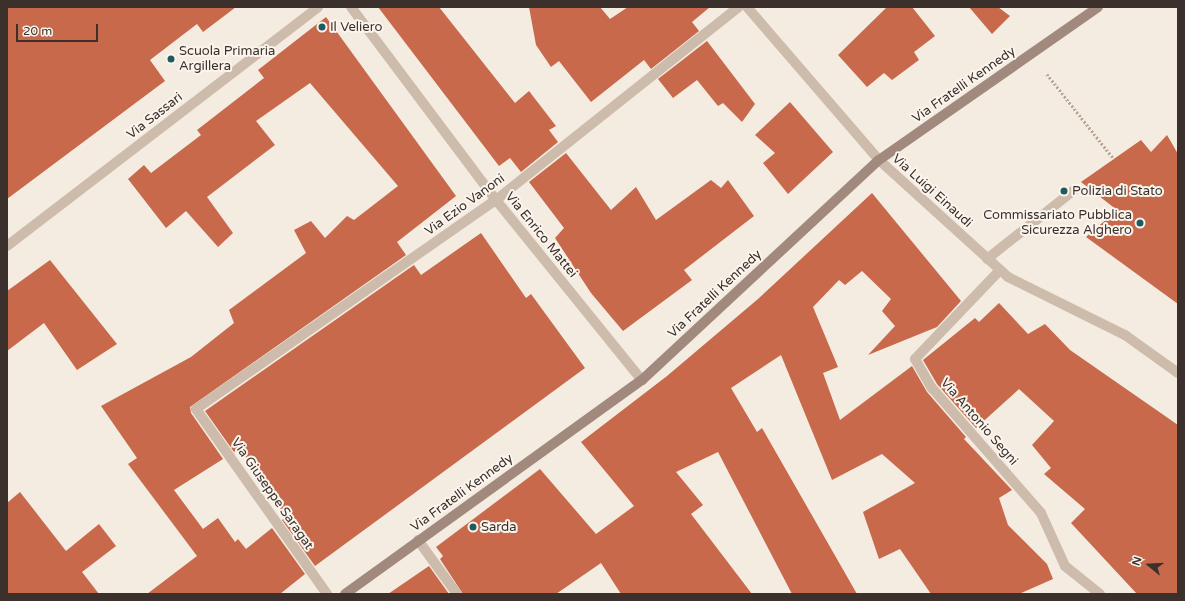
<!DOCTYPE html>
<html>
<head>
<meta charset="utf-8">
<style>
	body { margin:0 }
	#map { position:relative; width:1185px; height:601px; overflow:hidden; background:#f4ebe1; font-family:"Varela Round",sans-serif }
	div>[style] { position:absolute }
	[style*='--x'] { left:calc(var(--x)*1px); top:calc(var(--y)*1px); width:calc(var(--w)*1px); rotate:calc(var(--a)*1deg) }
	.building>* { inset:0; background:#c8694b }
	.path>* { height:2.5px; margin-top:-1.25px; transform-origin:0; background:repeating-linear-gradient(90deg,#b9a596 0 2px,transparent 0 4px) }
	.lane>* { height:10px; margin:-5px; padding:0 5px; transform-origin:5px; border-radius:5px; background:#cdbbac }
	.street>* { height:10px; margin:-5px; padding:0 5px; transform-origin:5px; border-radius:5px; background:#cdbbac }
	.secondary>* { height:10px; margin:-5px; padding:0 5px; transform-origin:5px; border-radius:5px; background:#a18a7d }
	.dots>* { width:11px; height:11px; translate:-50% -50%; box-sizing:border-box; border:2px solid #fbf5ee; border-radius:50% }
	span { translate:-50% -50%; white-space:nowrap; text-align:center; line-height:1.15; -webkit-text-stroke:4px #fbf5ee; paint-order:stroke }
	.poi-label { font-size:13px; color:#3b302b }
	.left { translate:0 -50%; text-align:left }
	.right { translate:-100% -50%; text-align:right }
	.street-label { font-size:13px; color:#3b302b }
	.frame { position:absolute; inset:0; border:8px solid #3b302b; pointer-events:none }
	.north { position:absolute; left:1129px; top:545px; width:40px; height:40px; -webkit-text-stroke:3px #fbf5ee; paint-order:stroke; rotate:288deg; font-size:11px; font-weight:700; line-height:16px; text-align:center; color:#3b302b }
	.north::after { content:''; display:block; margin:auto; width:14px; height:18px; background:#3b302b; clip-path:polygon(50% 0,100% 100%,50% 72%,0 100%) }
	.scale { position:absolute; left:16px; top:24px; width:82px; height:18px; box-sizing:border-box; border:2px solid #3b302b; border-top:0; padding-left:5px; font-size:12px; line-height:14px; white-space:nowrap; color:#3b302b; -webkit-text-stroke:3px #fbf5ee; paint-order:stroke }
</style>
</head>
<body>
<div id="map">
	<div class="building">
		<div style="clip-path:polygon(7px 7px,236px 7px,203px 32px,197px 24px,150px 60px,165px 81px,7px 199px)"></div>
		<div style="clip-path:polygon(378px 7px,439px 7px,515px 103px,529px 91px,556px 126px,549px 130px,558px 142px,521px 172px,510px 158px,499px 166px)"></div>
		<div style="clip-path:polygon(529px 7px,600px 7px,610px 19px,628px 7px,710px 7px,692px 22px,699px 31px,651px 69px,644px 60px,591px 102px,559px 61px,551px 67px,536px 45px)"></div>
		<div style="clip-path:polygon(887px 7px,912px 7px,935px 36px,914px 52px,919px 60px,892px 80px,884px 73px,867px 87px,838px 55px)"></div>
		<div style="clip-path:polygon(969px 7px,998px 7px,1010px 16px,992px 34px)"></div>
		<div style="clip-path:polygon(326px 17px,456px 196px,397px 242px,406px 255px,190px 407px,191px 413px,223px 459px,174px 490px,203px 529px,218px 518px,235px 542px,238px 539px,246px 549px,272px 528px,305px 574px,280px 594px,147px 594px,197px 556px,128px 464px,137px 458px,101px 406px,191px 357px,234px 323px,229px 310px,306px 253px,294px 230px,311px 221px,325px 238px,347px 216px,354px 220px,398px 186px,310px 83px,256px 121px,275px 145px,207px 197px,233px 233px,218px 247px,186px 211px,166px 228px,128px 179px,144px 165px,151px 173px,201px 135px,197px 130px,264px 78px,258px 70px)"></div>
		<div style="clip-path:polygon(707px 41px,755px 104px,742px 122px,723px 103px,718px 106px,697px 80px,673px 98px,658px 79px)"></div>
		<div style="clip-path:polygon(790px 102px,833px 152px,788px 194px,763px 163px,775px 153px,755px 135px)"></div>
		<div style="clip-path:polygon(1167px 135px,1178px 154px,1178px 304px,1086px 237px,1117px 210px,1081px 182px,1141px 140px,1151px 152px)"></div>
		<div style="clip-path:polygon(566px 153px,611px 210px,636px 187px,656px 220px,711px 180px,721px 188px,728px 180px,754px 216px,684px 270px,692px 280px,623px 331px,591px 293px,555px 238px,564px 228px,529px 182px)"></div>
		<div style="clip-path:polygon(872px 193px,961px 301px,937px 327px,868px 355px,895px 326px,882px 311px,891px 299px,862px 271px,845px 285px,839px 280px,813px 307px,838px 367px,823px 373px,840px 420px,912px 366px,927px 392px,966px 437px,964px 439px,1012px 490px,999px 498px,1008px 525px,1047px 564px,1053px 579px,1019px 594px,931px 594px,900px 549px,879px 559px,863px 512px,915px 483px,882px 454px,832px 480px,781px 355px,731px 388px,757px 432px,762px 428px,857px 594px,792px 594px,718px 452px,676px 472px,703px 505px,691px 514px,752px 594px,621px 594px,601px 563px,556px 594px,463px 594px,440px 559px,443px 556px,436px 547px,540px 469px,596px 534px,634px 506px,581px 442px,667px 376px,758px 299px)"></div>
		<div style="clip-path:polygon(481px 233px,526px 298px,531px 294px,585px 368px,315px 566px,282px 520px,287px 516px,280px 509px,284px 502px,239px 449px,234px 452px,205px 411px,414px 265px,421px 275px)"></div>
		<div style="clip-path:polygon(50px 260px,117px 344px,77px 370px,44px 323px,7px 351px,7px 291px)"></div>
		<div style="clip-path:polygon(999px 303px,1028px 334px,1045px 324px,1070px 350px,1178px 425px,1178px 594px,1137px 594px,1071px 523px,1085px 509px,1044px 474px,1051px 468px,1032px 445px,1054px 421px,1019px 389px,976px 428px,937px 384px,923px 360px,975px 318px,979px 322px)"></div>
		<div style="clip-path:polygon(20px 492px,66px 551px,99px 524px,116px 546px,82px 572px,99px 594px,7px 594px,7px 503px)"></div>
		<div style="clip-path:polygon(429px 566px,449px 594px,388px 594px)"></div>
	</div>
	<div class="path">
		<div style="--x:1047;--y:74;--w:108;--a:51.8"></div>
	</div>
	<div class="lane">
		<div style="--x:987;--y:259;--w:111;--a:-38.4"></div>
	</div>
	<div class="street">
		<div style="--x:351;--y:7;--w:241;--a:53.1"></div>
		<div style="--x:496;--y:200;--w:232;--a:51"></div>
		<div style="--x:747;--y:7;--w:202;--a:49.2"></div>
		<div style="--x:879;--y:160;--w:174;--a:42.2"></div>
		<div style="--x:1008;--y:277;--w:131;--a:26.4"></div>
		<div style="--x:1125;--y:335;--w:65;--a:35.6"></div>
		<div style="--x:7;--y:246;--w:392;--a:-37.5"></div>
		<div style="--x:1000;--y:270;--w:123;--a:133.7"></div>
		<div style="--x:915;--y:359;--w:34;--a:60"></div>
		<div style="--x:932;--y:388;--w:166;--a:48.9"></div>
		<div style="--x:1041;--y:513;--w:58;--a:65.6"></div>
		<div style="--x:1065;--y:566;--w:45;--a:38.7"></div>
		<div style="--x:418;--y:540;--w:67;--a:54.2"></div>
		<div style="--x:327;--y:594;--w:227;--a:-125.3"></div>
		<div style="--x:196;--y:409;--w:366;--a:-34.9"></div>
		<div style="--x:496;--y:200;--w:310;--a:-38.5"></div>
	</div>
	<div class="secondary">
		<div style="--x:345;--y:594;--w:366;--a:-35.8"></div>
		<div style="--x:642;--y:380;--w:323;--a:-42.9"></div>
		<div style="--x:879;--y:160;--w:267;--a:-34.9"></div>
	</div>
	<div class="dots">
		<div style="left:322px;top:27px;background:#1f5a5e"></div>
		<div style="left:171px;top:59px;background:#1f5a5e"></div>
		<div style="left:1064px;top:191px;background:#1f5a5e"></div>
		<div style="left:1140px;top:223px;background:#1f5a5e"></div>
		<div style="left:473px;top:527px;background:#1f5a5e"></div>
	</div>
	<div class="poi-label">
		<span class="left" style="left:330px;top:27px">Il Veliero</span>
		<span class="left" style="left:179px;top:59px">Scuola Primaria<br>Argillera</span>
		<span class="left" style="left:1072px;top:191px">Polizia di Stato</span>
		<span class="right" style="left:1132px;top:223px">Commissariato Pubblica<br>Sicurezza Alghero</span>
		<span class="left" style="left:481px;top:527px">Sarda</span>
	</div>
	<div class="street-label">
		<span style="left:964px;top:85px;rotate:-35deg">Via Fratelli Kennedy</span>
		<span style="left:155px;top:116px;rotate:-38deg">Via Sassari</span>
		<span style="left:932px;top:191px;rotate:42deg">Via Luigi Einaudi</span>
		<span style="left:465px;top:205px;rotate:-36deg">Via Ezio Vanoni</span>
		<span style="left:541px;top:235px;rotate:51deg">Via Enrico Mattei</span>
		<span style="left:715px;top:294px;rotate:-43deg">Via Fratelli Kennedy</span>
		<span style="left:979px;top:422px;rotate:49deg">Via Antonio Segni</span>
		<span style="left:462px;top:493px;rotate:-36deg">Via Fratelli Kennedy</span>
		<span style="left:272px;top:494px;rotate:55deg">Via Giuseppe Saragat</span>
	</div>
	<div class="frame"></div>
	<div class="north">N</div>
	<div class="scale">20 m</div>
</div>
</body>
</html>
